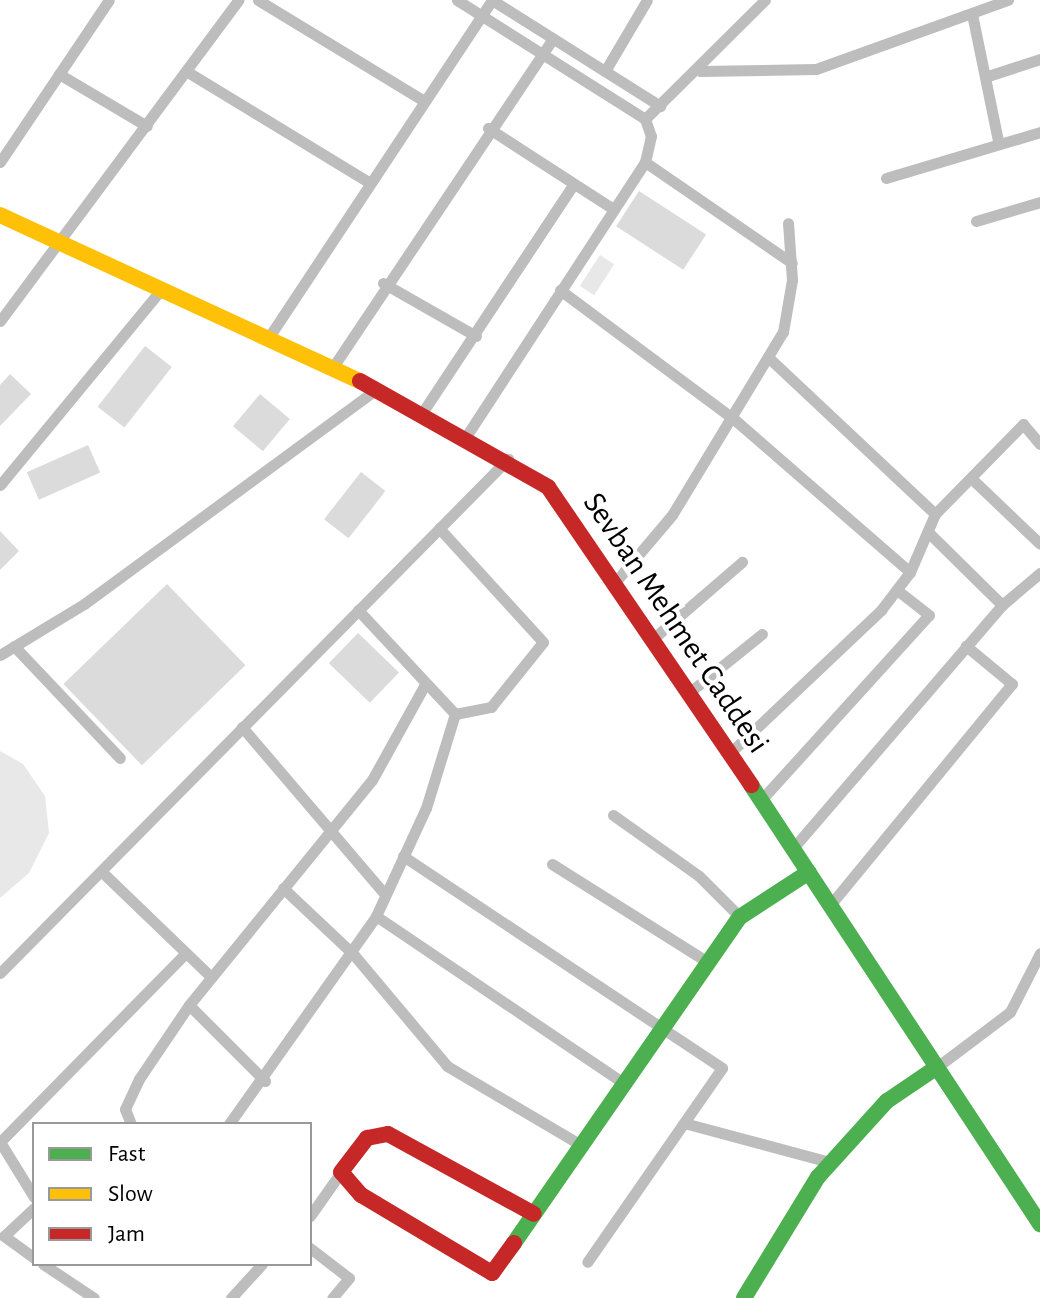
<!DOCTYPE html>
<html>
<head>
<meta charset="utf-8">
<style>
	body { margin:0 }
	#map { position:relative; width:1040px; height:1298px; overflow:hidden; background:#fff; font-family:"Alegreya Sans",sans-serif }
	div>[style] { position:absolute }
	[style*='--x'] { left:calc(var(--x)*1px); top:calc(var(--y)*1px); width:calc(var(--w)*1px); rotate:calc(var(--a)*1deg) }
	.green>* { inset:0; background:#e8e8e8; transform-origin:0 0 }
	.building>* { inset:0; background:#dbdbdb; transform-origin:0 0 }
	.street>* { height:11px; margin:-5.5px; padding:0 5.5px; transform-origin:5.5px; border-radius:5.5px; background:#bdbdbd }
	.fast>* { height:16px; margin:-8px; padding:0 8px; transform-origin:8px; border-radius:8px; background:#4caf50 }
	.slow>* { height:16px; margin:-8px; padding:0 8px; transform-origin:8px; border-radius:8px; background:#ffc107 }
	.jam>* { height:16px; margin:-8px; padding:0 8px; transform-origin:8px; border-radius:8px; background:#c62828 }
	span { translate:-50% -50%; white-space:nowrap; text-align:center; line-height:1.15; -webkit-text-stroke:8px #fff; paint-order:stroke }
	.street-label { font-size:32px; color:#000 }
	.legend { position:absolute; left:32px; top:1122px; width:280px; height:144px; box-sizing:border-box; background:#fff; border:2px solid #999; margin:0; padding:10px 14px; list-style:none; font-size:24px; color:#000 }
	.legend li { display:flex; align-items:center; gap:16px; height:40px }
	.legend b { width:40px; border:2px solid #999 }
</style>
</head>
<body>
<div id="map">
	<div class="green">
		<div style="left:600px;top:255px;width:17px;height:37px;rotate:33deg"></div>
		<div style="clip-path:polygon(0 751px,23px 764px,45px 796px,49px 833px,29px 873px,0 898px)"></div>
	</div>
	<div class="building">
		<div style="left:639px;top:191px;width:80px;height:42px;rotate:33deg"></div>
		<div style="left:145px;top:346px;width:34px;height:77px;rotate:38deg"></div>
		<div style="clip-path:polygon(10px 374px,31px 394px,0 426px,0 385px)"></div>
		<div style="left:260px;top:394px;width:39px;height:42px;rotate:40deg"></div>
		<div style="left:88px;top:445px;width:30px;height:67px;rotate:66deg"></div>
		<div style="left:361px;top:472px;width:31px;height:60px;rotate:38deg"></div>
		<div style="clip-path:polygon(0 531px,19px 551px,0 570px)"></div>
		<div style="left:167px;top:584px;width:113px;height:144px;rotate:46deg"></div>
		<div style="left:358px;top:633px;width:57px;height:42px;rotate:44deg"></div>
	</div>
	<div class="street">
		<div style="--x:258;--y:0;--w:194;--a:31.3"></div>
		<div style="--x:457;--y:0;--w:222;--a:32.3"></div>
		<div style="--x:645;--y:119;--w:18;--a:71"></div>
		<div style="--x:651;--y:136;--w:27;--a:103"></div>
		<div style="--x:645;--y:162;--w:328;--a:123.1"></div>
		<div style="--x:492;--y:0;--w:199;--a:32.2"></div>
		<div style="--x:972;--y:14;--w:130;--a:78.4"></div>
		<div style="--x:186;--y:71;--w:215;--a:31.3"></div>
		<div style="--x:605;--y:71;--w:82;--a:-59.4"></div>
		<div style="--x:700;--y:71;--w:116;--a:-1"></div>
		<div style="--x:816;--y:69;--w:204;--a:-19.8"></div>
		<div style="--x:59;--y:74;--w:102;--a:30.6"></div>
		<div style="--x:985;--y:77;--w:58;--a:-18.1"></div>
		<div style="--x:645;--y:119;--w:169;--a:-44.8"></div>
		<div style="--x:488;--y:128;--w:149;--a:32.9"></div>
		<div style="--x:0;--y:162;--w:195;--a:-56.1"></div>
		<div style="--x:645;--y:162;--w:178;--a:34.5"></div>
		<div style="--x:886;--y:178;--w:161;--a:-16.6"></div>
		<div style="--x:976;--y:221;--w:67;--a:-16.5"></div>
		<div style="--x:383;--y:283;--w:107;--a:29.7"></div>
		<div style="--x:560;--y:290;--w:218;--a:36.6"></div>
		<div style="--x:735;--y:420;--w:232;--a:41"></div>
		<div style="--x:0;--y:321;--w:400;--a:-53.4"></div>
		<div style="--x:267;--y:340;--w:408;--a:-56.5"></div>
		<div style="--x:769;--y:358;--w:228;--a:43.2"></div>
		<div style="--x:331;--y:370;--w:399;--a:-56.2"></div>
		<div style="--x:422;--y:413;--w:272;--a:-56.5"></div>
		<div style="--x:971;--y:478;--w:95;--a:43.7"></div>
		<div style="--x:0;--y:485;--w:253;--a:-50.5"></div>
		<div style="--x:928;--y:532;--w:104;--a:44.6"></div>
		<div style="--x:617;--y:580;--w:85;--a:-49.8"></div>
		<div style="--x:672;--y:515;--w:214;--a:-58.8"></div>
		<div style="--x:783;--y:332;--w:53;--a:-80.2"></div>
		<div style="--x:792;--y:280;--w:57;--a:-94"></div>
		<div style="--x:358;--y:610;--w:142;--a:47"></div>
		<div style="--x:455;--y:714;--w:37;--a:-11"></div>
		<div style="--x:491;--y:707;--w:83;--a:-51.3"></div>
		<div style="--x:543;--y:642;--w:154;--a:-132.4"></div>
		<div style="--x:655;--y:637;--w:115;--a:-40.8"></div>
		<div style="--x:14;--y:646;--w:154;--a:46.6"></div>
		<div style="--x:0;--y:655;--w:98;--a:-31.3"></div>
		<div style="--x:84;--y:604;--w:363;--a:-36.3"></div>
		<div style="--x:691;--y:691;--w:91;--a:-38.8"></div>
		<div style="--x:242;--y:727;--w:217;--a:49.5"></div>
		<div style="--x:731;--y:752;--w:207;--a:-43.4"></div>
		<div style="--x:881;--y:610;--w:48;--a:-52.7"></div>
		<div style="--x:910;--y:572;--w:63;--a:-66.7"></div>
		<div style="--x:935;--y:514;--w:126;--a:-45.6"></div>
		<div style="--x:1023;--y:424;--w:26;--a:50"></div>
		<div style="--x:762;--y:799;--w:248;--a:-47.8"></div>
		<div style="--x:929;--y:615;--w:41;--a:-142"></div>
		<div style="--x:613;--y:815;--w:105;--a:35.3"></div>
		<div style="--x:699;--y:876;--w:58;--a:45"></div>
		<div style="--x:794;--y:847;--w:319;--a:-49.3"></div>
		<div style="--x:1002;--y:605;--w:50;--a:-40.1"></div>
		<div style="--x:403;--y:856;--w:383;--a:33.6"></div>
		<div style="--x:722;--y:1068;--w:236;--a:124.8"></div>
		<div style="--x:552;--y:864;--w:182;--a:32.2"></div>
		<div style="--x:101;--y:871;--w:153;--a:43.9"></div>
		<div style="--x:283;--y:888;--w:98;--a:43.3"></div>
		<div style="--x:354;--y:955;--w:145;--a:50"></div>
		<div style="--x:447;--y:1066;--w:156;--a:30.5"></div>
		<div style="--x:831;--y:904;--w:285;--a:-50.6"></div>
		<div style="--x:1012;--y:684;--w:60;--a:-140.4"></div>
		<div style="--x:376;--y:916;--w:297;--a:34"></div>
		<div style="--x:0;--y:973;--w:723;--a:-45.34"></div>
		<div style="--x:937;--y:1067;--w:91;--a:-37"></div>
		<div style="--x:1010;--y:1012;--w:66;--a:-63"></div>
		<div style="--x:265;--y:1081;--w:107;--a:-135"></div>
		<div style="--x:189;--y:1005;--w:290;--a:-50.9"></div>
		<div style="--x:372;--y:780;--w:107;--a:-61"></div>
		<div style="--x:684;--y:1123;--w:151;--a:15"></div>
		<div style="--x:131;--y:1124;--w:16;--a:-112"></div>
		<div style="--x:125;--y:1109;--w:33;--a:-65"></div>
		<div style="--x:139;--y:1079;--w:89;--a:-56"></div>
		<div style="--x:229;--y:1124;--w:255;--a:-54.7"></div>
		<div style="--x:376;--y:916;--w:119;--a:-65.2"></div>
		<div style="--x:426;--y:808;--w:98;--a:-72.9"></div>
		<div style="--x:34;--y:1197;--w:65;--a:-121.7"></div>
		<div style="--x:0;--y:1142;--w:265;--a:-45.5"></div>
		<div style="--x:34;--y:1208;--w:41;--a:137"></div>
		<div style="--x:4;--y:1236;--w:37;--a:36"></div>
		<div style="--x:310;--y:1216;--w:54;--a:-54.8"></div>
		<div style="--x:310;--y:1248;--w:49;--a:37.6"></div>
		<div style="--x:349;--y:1278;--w:26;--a:130"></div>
		<div style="--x:43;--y:1264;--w:61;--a:33.7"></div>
		<div style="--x:231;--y:1298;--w:46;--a:-47.6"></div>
	</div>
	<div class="fast">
		<div style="--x:751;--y:785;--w:526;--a:56.64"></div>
		<div style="--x:514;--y:1243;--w:397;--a:-55.3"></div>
		<div style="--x:740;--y:917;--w:82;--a:-33.1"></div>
		<div style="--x:744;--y:1298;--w:142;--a:-58.6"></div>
		<div style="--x:818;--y:1177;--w:103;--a:-47.8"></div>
		<div style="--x:887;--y:1101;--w:60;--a:-34.2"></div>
	</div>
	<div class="slow">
		<div style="--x:0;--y:215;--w:396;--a:24.8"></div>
	</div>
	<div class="jam">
		<div style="--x:360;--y:381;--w:216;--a:29.4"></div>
		<div style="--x:548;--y:487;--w:361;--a:55.7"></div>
		<div style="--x:514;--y:1243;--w:37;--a:126"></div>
		<div style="--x:492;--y:1273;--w:152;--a:-149.2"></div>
		<div style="--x:361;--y:1195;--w:30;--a:-131"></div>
		<div style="--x:341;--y:1172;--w:43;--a:-52.6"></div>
		<div style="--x:367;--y:1138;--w:21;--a:-11"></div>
		<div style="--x:388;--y:1134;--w:166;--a:28.7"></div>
	</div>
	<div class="street-label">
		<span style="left:676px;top:623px;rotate:56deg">Sevban Mehmet Caddesi</span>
	</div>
	<ul class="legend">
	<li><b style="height:10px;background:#4caf50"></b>Fast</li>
	<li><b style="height:10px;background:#ffc107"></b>Slow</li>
	<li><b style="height:10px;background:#c62828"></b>Jam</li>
	</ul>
</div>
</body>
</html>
